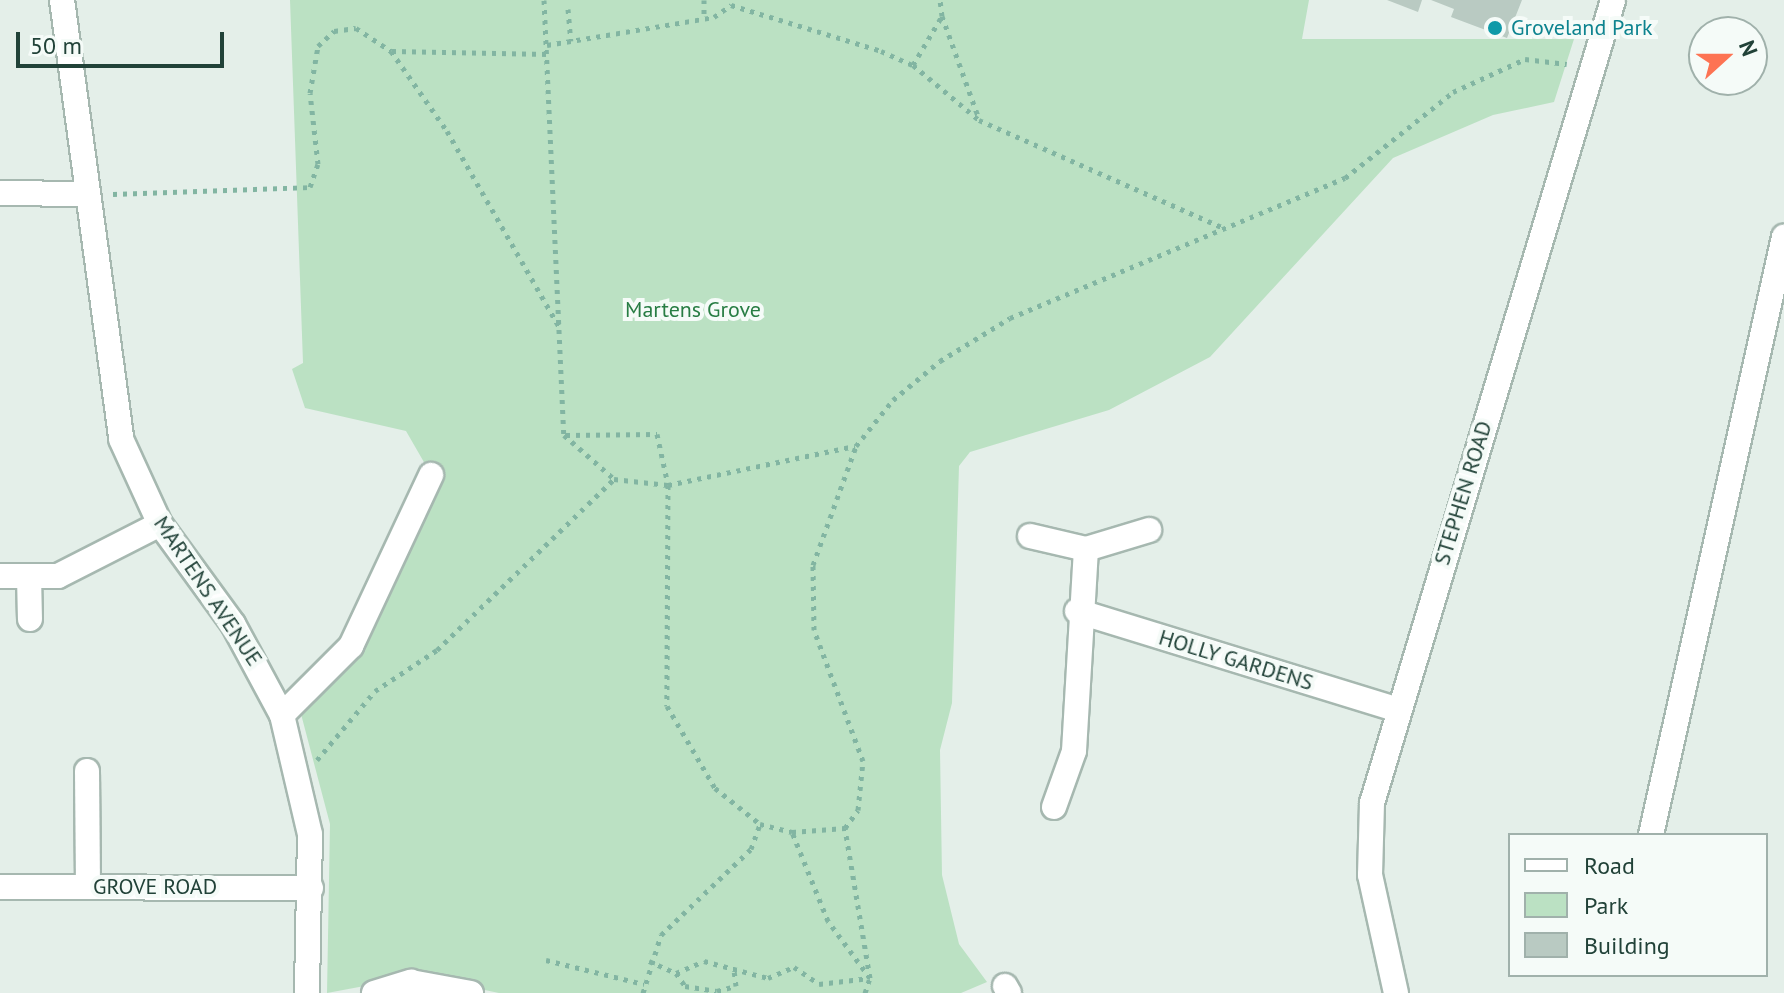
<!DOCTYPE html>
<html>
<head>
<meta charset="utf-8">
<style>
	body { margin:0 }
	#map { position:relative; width:1784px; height:993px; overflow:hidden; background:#e4efe9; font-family:"PT Sans",sans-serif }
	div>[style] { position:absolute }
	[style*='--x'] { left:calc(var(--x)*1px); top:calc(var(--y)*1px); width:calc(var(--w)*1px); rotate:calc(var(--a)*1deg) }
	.green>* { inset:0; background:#bbe1c3 }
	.building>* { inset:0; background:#b9cac2 }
	.path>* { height:5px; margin-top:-2.5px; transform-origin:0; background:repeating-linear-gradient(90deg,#82b5a2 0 4px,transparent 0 10px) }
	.roads { filter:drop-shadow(2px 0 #a6b8b0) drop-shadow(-2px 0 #a6b8b0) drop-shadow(0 2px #a6b8b0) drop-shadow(0 -2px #a6b8b0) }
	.minor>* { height:24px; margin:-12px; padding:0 12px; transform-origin:12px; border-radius:12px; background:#fff }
	.dots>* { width:22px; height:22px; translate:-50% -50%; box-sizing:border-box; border:4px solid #f5fbf8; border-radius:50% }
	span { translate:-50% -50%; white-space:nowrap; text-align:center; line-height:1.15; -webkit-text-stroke:8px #f5fbf8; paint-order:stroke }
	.culture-label { font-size:22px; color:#0d838f }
	.left { translate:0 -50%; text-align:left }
	.park-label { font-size:22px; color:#287d44 }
	.street-label { font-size:22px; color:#214238 }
	.legend { position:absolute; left:1508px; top:833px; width:260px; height:144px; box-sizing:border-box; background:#f5fbf8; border:2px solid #a0b1ab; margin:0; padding:10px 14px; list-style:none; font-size:24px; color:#214238 }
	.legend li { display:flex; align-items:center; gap:16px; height:40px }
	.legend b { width:40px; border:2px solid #a0b1ab }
	.north { position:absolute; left:1688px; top:16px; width:80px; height:80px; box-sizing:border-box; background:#f5fbf8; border:2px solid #a0b1ab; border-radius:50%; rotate:69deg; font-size:22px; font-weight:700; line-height:32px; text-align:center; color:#214238 }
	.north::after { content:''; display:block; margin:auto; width:28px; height:36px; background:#fd7353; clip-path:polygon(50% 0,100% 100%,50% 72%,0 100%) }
	.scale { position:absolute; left:16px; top:32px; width:208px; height:36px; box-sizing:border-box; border:4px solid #214238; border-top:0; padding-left:10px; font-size:24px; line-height:28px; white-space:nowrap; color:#214238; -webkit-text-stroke:6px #f5fbf8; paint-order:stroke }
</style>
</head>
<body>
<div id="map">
	<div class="green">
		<div style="clip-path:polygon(290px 0,1309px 0,1302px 39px,1574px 39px,1554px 102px,1493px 115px,1393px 158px,1210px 357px,1109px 410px,970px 452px,959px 466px,952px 703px,940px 750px,942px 875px,959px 944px,987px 982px,961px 993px,499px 993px,418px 976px,327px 993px,330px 824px,301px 714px,357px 649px,436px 483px,406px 431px,305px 408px,292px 369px,303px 363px)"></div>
	</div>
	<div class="building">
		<div style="clip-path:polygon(1387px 0,1422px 0,1418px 12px)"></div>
		<div style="clip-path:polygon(1431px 0,1522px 0,1507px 38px,1451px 17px,1454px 9px)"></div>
	</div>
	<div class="path">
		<div style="--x:544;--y:0;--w:435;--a:87.4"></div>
		<div style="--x:564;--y:435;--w:67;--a:41.3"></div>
		<div style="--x:614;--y:479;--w:54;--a:6.3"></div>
		<div style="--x:668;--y:485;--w:191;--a:-11.8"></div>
		<div style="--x:704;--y:0;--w:18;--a:90"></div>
		<div style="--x:568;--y:9;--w:32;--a:85"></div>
		<div style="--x:942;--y:16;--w:109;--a:70.2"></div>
		<div style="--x:547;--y:45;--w:169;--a:-9.5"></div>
		<div style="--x:714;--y:17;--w:21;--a:-35"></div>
		<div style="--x:731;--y:5;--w:157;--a:17"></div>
		<div style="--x:881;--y:51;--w:35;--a:24"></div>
		<div style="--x:913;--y:65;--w:86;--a:39.8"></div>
		<div style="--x:979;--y:120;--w:266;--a:23.8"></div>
		<div style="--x:392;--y:51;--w:156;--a:1.1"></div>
		<div style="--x:913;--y:65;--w:57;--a:-59.4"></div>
		<div style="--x:942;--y:16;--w:16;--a:-97"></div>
		<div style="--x:113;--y:194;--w:197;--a:-2"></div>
		<div style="--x:310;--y:187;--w:24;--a:-71"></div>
		<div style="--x:318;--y:164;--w:71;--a:-96.4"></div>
		<div style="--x:310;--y:93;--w:48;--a:-80.3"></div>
		<div style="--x:318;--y:46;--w:22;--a:-43"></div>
		<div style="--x:334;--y:31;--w:22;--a:-8"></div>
		<div style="--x:356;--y:28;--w:42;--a:33.3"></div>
		<div style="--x:391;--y:51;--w:98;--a:55"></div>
		<div style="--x:447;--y:131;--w:229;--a:60.2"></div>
		<div style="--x:566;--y:435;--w:91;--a:-0.6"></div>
		<div style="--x:657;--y:434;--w:52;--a:77.8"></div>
		<div style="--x:668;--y:485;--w:221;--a:90.3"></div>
		<div style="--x:667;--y:706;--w:95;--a:59.7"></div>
		<div style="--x:715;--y:788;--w:58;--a:38.7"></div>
		<div style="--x:760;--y:824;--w:33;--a:14"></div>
		<div style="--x:792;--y:832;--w:53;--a:-4.3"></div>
		<div style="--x:317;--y:760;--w:90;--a:-50"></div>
		<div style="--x:375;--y:691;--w:74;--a:-33.5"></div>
		<div style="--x:437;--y:650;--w:246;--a:-44"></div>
		<div style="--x:546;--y:960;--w:101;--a:13.8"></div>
		<div style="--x:649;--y:961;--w:30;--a:24"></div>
		<div style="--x:676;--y:973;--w:16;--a:55"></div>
		<div style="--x:685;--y:986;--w:32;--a:9"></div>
		<div style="--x:717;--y:991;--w:20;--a:-15"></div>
		<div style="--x:736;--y:986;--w:17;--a:-97"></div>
		<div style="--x:676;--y:973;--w:30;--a:-23"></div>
		<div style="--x:704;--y:961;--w:66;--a:14.9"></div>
		<div style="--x:768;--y:978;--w:28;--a:-23"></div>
		<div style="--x:794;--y:967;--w:30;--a:34"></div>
		<div style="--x:819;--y:984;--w:51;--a:-6.7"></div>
		<div style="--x:870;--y:978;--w:71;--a:-126.4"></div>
		<div style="--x:828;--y:921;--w:96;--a:-112"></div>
		<div style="--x:643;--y:993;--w:61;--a:-72.8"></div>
		<div style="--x:661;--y:935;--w:124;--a:-43.7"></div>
		<div style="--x:751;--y:849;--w:27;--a:-70"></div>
		<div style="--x:865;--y:993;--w:16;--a:-72"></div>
		<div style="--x:870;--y:978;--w:152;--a:-99.5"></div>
		<div style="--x:845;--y:828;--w:22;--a:-54"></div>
		<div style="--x:858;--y:810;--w:49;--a:-84.2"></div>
		<div style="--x:863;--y:761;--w:140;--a:-110.5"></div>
		<div style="--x:814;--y:630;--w:65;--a:-90.9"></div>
		<div style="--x:813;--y:565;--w:127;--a:-70.1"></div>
		<div style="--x:856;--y:446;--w:59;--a:-51.2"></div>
		<div style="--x:893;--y:400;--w:61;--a:-39.7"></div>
		<div style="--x:940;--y:361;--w:82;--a:-31.6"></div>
		<div style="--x:1010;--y:318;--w:363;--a:-22.7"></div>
		<div style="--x:1345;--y:178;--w:138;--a:-38.5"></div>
		<div style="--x:1453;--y:92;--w:79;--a:-24.6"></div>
		<div style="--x:1525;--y:59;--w:42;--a:6.8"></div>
	</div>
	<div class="roads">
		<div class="minor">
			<div style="--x:62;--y:0;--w:443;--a:82.3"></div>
			<div style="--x:121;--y:439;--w:94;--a:65.4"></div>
			<div style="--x:160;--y:524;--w:124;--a:53.9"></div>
			<div style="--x:233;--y:624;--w:103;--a:61.7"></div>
			<div style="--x:282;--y:715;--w:122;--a:76.8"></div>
			<div style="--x:310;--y:834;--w:159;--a:91.1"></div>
			<div style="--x:0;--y:193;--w:86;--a:0.7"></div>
			<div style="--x:1030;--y:536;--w:57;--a:13.1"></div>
			<div style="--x:0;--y:576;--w:58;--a:0"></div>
			<div style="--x:58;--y:576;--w:114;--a:-27"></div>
			<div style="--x:29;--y:576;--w:43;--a:88.7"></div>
			<div style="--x:1077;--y:611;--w:333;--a:17.1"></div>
			<div style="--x:282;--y:715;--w:98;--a:-45"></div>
			<div style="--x:351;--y:646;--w:189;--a:-64.9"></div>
			<div style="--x:87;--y:771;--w:116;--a:89.5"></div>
			<div style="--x:1054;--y:807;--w:59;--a:-70.3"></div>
			<div style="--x:1074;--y:751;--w:202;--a:-86.6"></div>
			<div style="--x:1086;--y:549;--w:66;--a:-16.8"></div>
			<div style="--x:1651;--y:835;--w:613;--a:-77.46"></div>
			<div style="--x:0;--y:887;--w:311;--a:0.2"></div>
			<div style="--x:1005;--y:986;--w:8;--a:60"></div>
			<div style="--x:374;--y:993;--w:39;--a:-17"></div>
			<div style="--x:411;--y:982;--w:61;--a:10.4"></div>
			<div style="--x:1396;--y:993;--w:121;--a:-102.4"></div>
			<div style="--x:1370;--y:875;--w:72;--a:-88.4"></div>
			<div style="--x:1372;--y:803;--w:838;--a:-73.29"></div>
		</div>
	</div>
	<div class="dots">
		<div style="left:1495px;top:28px;background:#0f9aa8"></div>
	</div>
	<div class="culture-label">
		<span class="left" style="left:1511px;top:28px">Groveland Park</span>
	</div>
	<div class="park-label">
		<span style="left:693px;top:310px">Martens Grove</span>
	</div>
	<div class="street-label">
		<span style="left:1463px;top:493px;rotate:-73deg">STEPHEN ROAD</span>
		<span style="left:208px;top:591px;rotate:56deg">MARTENS AVENUE</span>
		<span style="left:1236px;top:660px;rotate:17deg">HOLLY GARDENS</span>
		<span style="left:155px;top:887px">GROVE ROAD</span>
	</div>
	<ul class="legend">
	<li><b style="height:10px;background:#fff"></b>Road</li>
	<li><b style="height:22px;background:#bbe1c3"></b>Park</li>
	<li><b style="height:22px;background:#b9cac2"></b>Building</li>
	</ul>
	<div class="north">N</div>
	<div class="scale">50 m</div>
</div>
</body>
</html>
